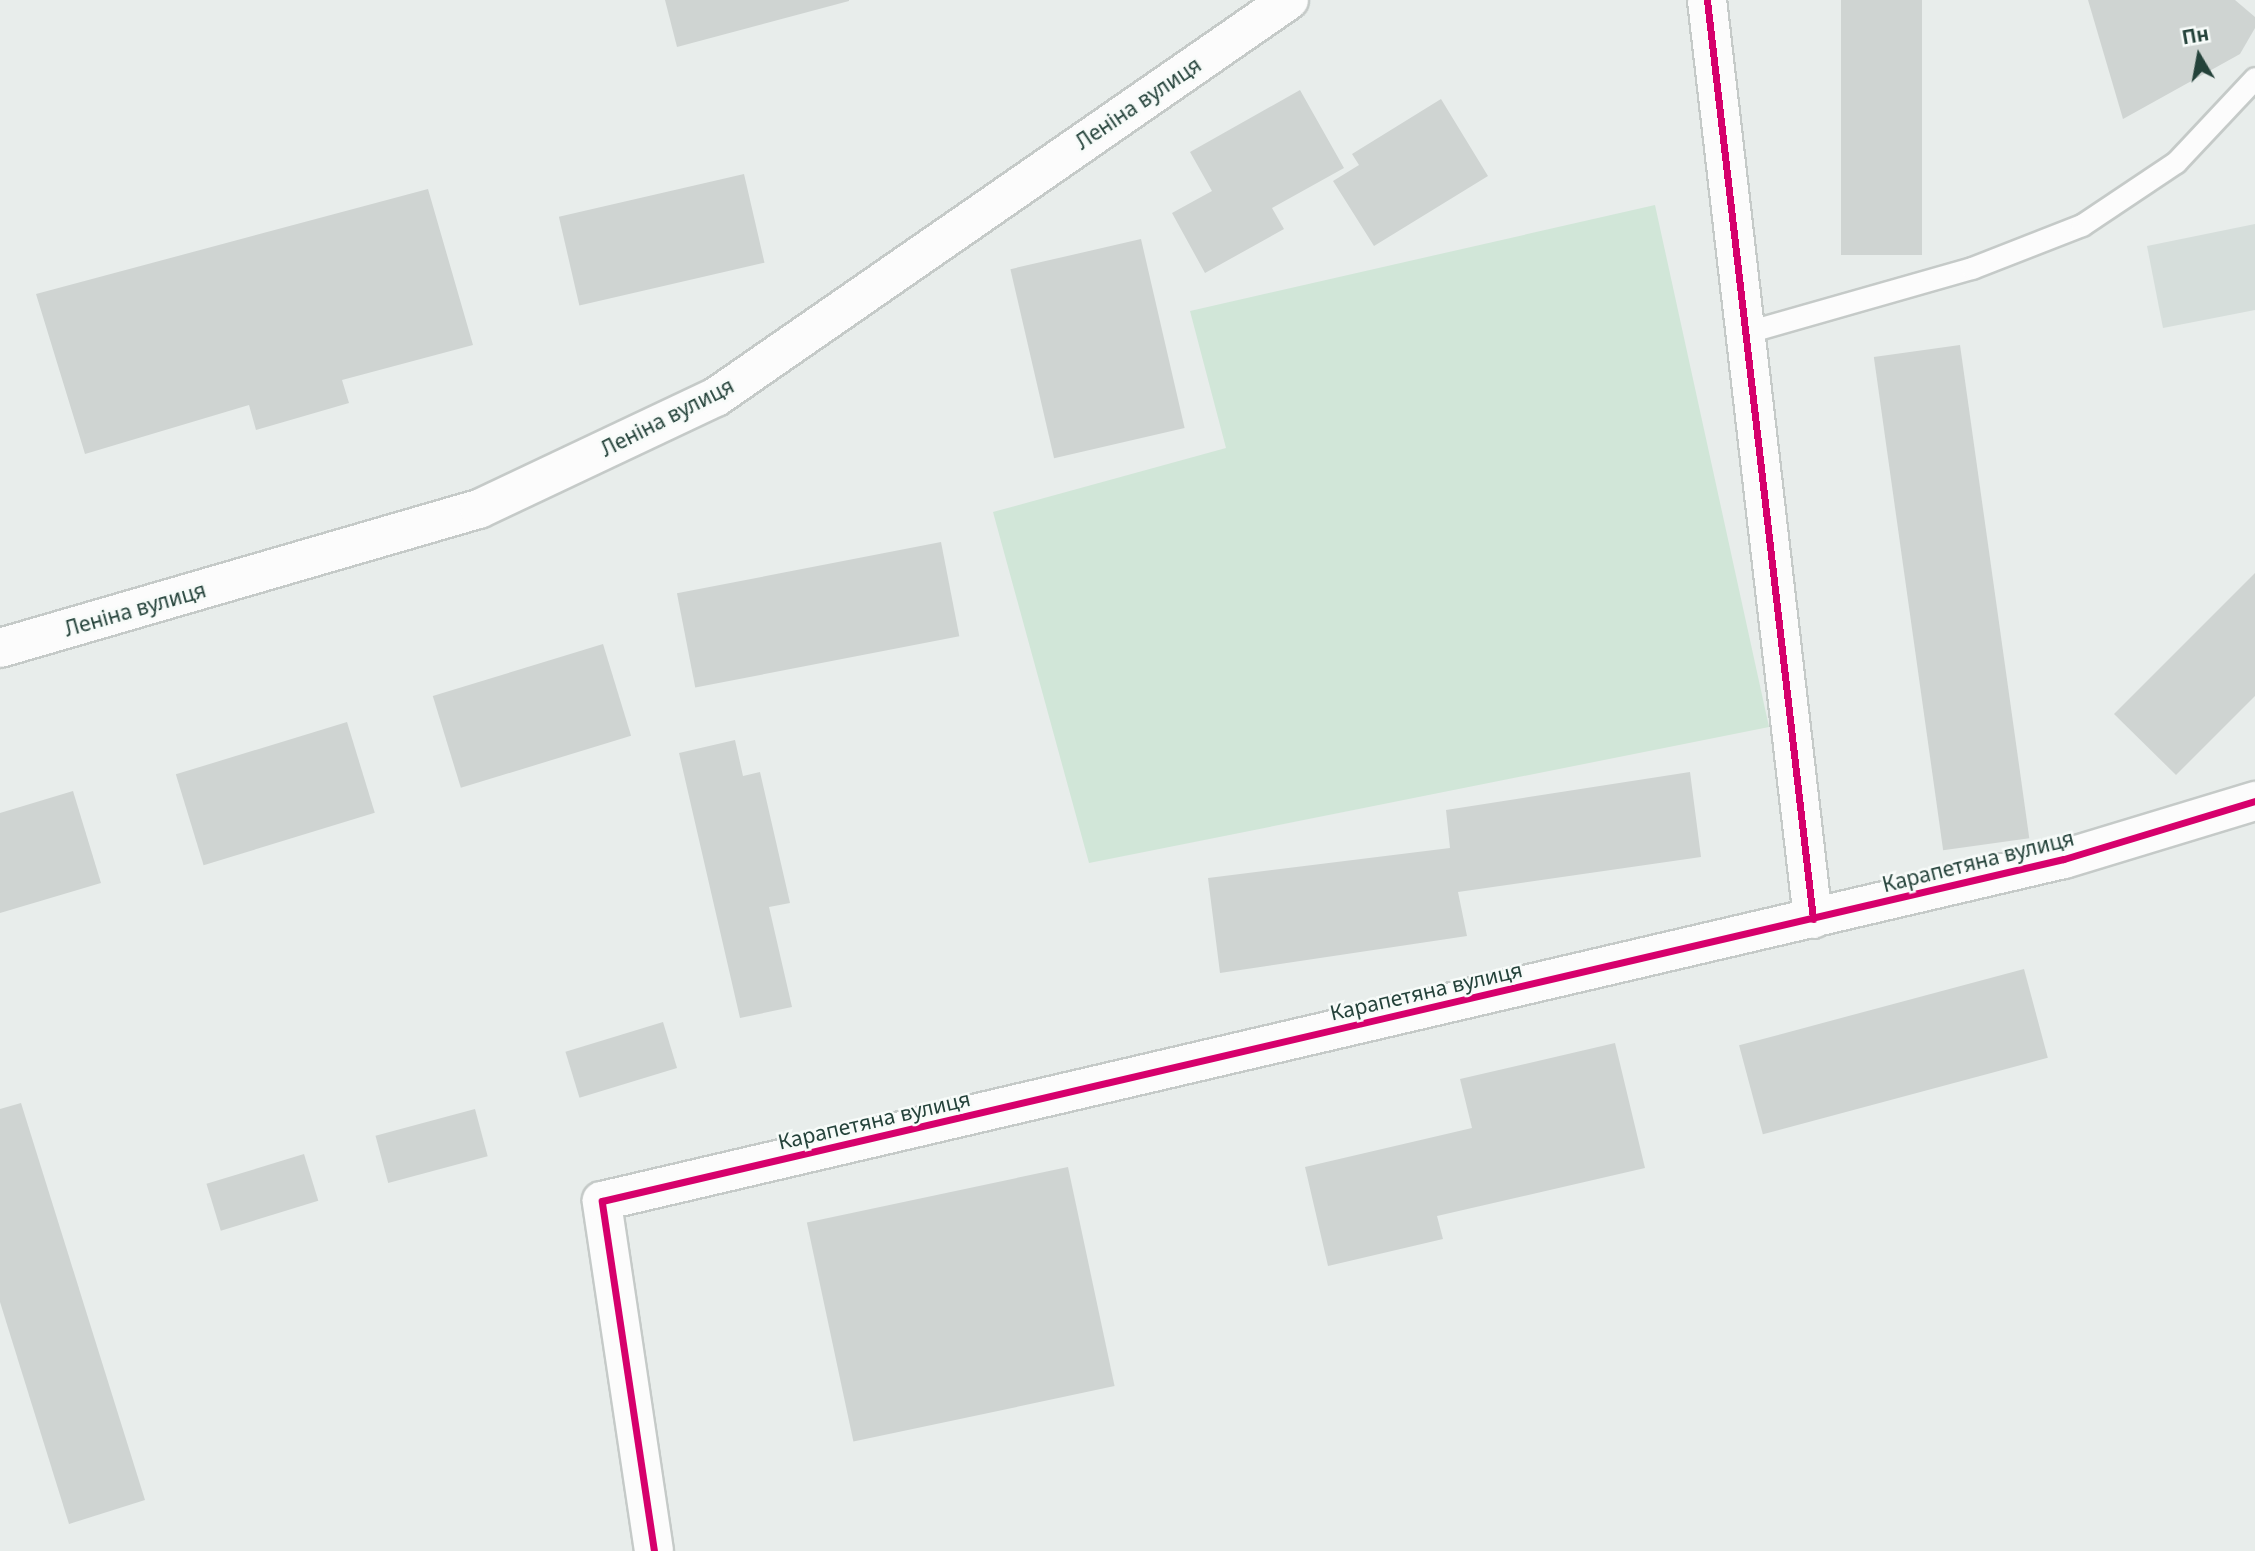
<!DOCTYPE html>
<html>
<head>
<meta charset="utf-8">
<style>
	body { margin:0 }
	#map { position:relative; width:2255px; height:1551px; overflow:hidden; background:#e8edeb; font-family:"Noto Sans",sans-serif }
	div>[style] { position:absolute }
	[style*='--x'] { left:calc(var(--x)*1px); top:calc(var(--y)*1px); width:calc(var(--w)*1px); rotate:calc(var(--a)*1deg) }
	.built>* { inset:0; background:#d6dedb }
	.green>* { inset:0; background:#d1e6d8 }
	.building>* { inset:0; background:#cfd4d2; transform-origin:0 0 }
	.roads { filter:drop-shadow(2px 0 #c5cac8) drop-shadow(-2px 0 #c5cac8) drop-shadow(0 2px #c5cac8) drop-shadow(0 -2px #c5cac8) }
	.lane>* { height:21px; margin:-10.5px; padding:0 10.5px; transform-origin:10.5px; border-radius:10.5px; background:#fcfcfc }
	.street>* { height:38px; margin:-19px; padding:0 19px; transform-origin:19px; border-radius:19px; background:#fcfcfc }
	.secondary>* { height:38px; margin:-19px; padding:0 19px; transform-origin:19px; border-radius:19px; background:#fcfcfc }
	.cycleway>* { height:7px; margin:-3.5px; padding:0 3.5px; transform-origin:3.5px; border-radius:3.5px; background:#d6006c }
	span { translate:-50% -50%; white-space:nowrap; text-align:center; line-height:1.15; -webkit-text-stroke:5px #f7fbf9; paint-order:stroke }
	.street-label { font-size:21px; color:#24423a }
	.north { position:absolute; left:2164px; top:21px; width:70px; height:70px; -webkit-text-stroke:5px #f7fbf9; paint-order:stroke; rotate:350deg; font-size:19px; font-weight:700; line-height:28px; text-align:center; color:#24423a }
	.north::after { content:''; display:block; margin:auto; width:24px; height:32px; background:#24423a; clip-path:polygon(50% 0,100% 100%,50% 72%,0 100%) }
</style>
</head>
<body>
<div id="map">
	<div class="built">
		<div style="clip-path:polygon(2255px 224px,2255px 310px,2163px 328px,2147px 246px)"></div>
	</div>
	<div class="green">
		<div style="clip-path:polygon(1655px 205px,1769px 727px,1089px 863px,993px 512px,1226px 448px,1190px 311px)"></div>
	</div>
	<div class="building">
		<div style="clip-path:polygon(665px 0,849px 0,849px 1px,677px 47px)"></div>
		<div style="left:1841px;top:0;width:81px;height:255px"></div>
		<div style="clip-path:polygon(2088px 0,2235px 0,2255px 17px,2255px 28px,2240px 54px,2123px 119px)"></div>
		<div style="clip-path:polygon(1300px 90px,1344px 168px,1272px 208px,1284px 229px,1205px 273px,1172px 213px,1212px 191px,1190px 152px)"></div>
		<div style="clip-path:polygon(1441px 99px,1488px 176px,1374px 246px,1333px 181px,1359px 165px,1352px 154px)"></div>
		<div style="left:744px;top:174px;width:91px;height:190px;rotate:77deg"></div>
		<div style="clip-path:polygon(428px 189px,473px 345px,342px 380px,349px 403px,256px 430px,249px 405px,85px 454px,36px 294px)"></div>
		<div style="left:1141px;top:239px;width:194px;height:134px;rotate:77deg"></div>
		<div style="left:1960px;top:345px;width:498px;height:87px;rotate:82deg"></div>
		<div style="left:941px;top:542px;width:96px;height:269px;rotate:79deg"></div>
		<div style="clip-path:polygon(2255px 573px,2255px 696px,2176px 775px,2114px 714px)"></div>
		<div style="left:603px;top:644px;width:96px;height:178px;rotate:73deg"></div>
		<div style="left:347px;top:722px;width:95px;height:179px;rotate:73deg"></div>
		<div style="clip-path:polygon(735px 740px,743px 776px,760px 772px,790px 903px,769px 907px,792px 1007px,740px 1018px,679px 753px)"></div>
		<div style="clip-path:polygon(1690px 772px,1701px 857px,1458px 892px,1467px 936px,1220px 973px,1208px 878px,1450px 848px,1446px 810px)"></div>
		<div style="clip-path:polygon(73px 791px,101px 883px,0 913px,0 813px)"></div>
		<div style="left:2024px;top:969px;width:92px;height:295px;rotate:75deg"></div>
		<div style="left:663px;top:1022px;width:48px;height:102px;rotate:73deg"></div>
		<div style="clip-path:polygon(1615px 1043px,1645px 1168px,1437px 1216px,1443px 1239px,1328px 1266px,1305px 1167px,1472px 1128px,1460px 1079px)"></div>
		<div style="clip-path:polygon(21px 1103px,145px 1500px,69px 1524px,0 1302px,0 1109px)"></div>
		<div style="left:475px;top:1109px;width:49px;height:103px;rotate:75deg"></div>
		<div style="left:304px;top:1154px;width:49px;height:102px;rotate:73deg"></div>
		<div style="left:1068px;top:1167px;width:224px;height:267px;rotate:78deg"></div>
	</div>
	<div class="roads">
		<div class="lane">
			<div style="--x:1747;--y:332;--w:234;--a:-15.9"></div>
			<div style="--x:1972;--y:268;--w:118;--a:-21.4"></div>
			<div style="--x:2082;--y:225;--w:113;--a:-33.8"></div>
			<div style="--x:2176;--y:162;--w:115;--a:-46.8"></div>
		</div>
		<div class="street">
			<div style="--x:1707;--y:0;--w:925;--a:83.42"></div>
			<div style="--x:654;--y:1551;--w:354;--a:-98.5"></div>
			<div style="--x:602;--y:1201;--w:1501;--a:-13.17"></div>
			<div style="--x:2064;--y:859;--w:200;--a:-16.9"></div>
		</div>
		<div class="secondary">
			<div style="--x:0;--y:648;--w:499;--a:-16.2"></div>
			<div style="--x:479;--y:509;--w:262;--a:-25.3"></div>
			<div style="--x:716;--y:397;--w:697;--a:-34.72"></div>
		</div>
	</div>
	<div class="cycleway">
		<div style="--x:1707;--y:0;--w:925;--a:83.42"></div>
		<div style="--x:654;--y:1551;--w:354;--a:-98.5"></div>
		<div style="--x:602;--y:1201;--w:1501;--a:-13.17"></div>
		<div style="--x:2064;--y:859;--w:200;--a:-16.9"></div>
	</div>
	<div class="street-label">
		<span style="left:1138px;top:103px;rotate:-34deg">Леніна вулиця</span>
		<span style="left:667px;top:417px;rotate:-27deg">Леніна вулиця</span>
		<span style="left:135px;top:609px;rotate:-16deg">Леніна вулиця</span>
		<span style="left:1978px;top:861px;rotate:-14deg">Карапетяна вулиця</span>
		<span style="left:1426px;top:991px;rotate:-13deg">Карапетяна вулиця</span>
		<span style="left:874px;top:1120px;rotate:-13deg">Карапетяна вулиця</span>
	</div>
	<div class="north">Пн</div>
</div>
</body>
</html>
